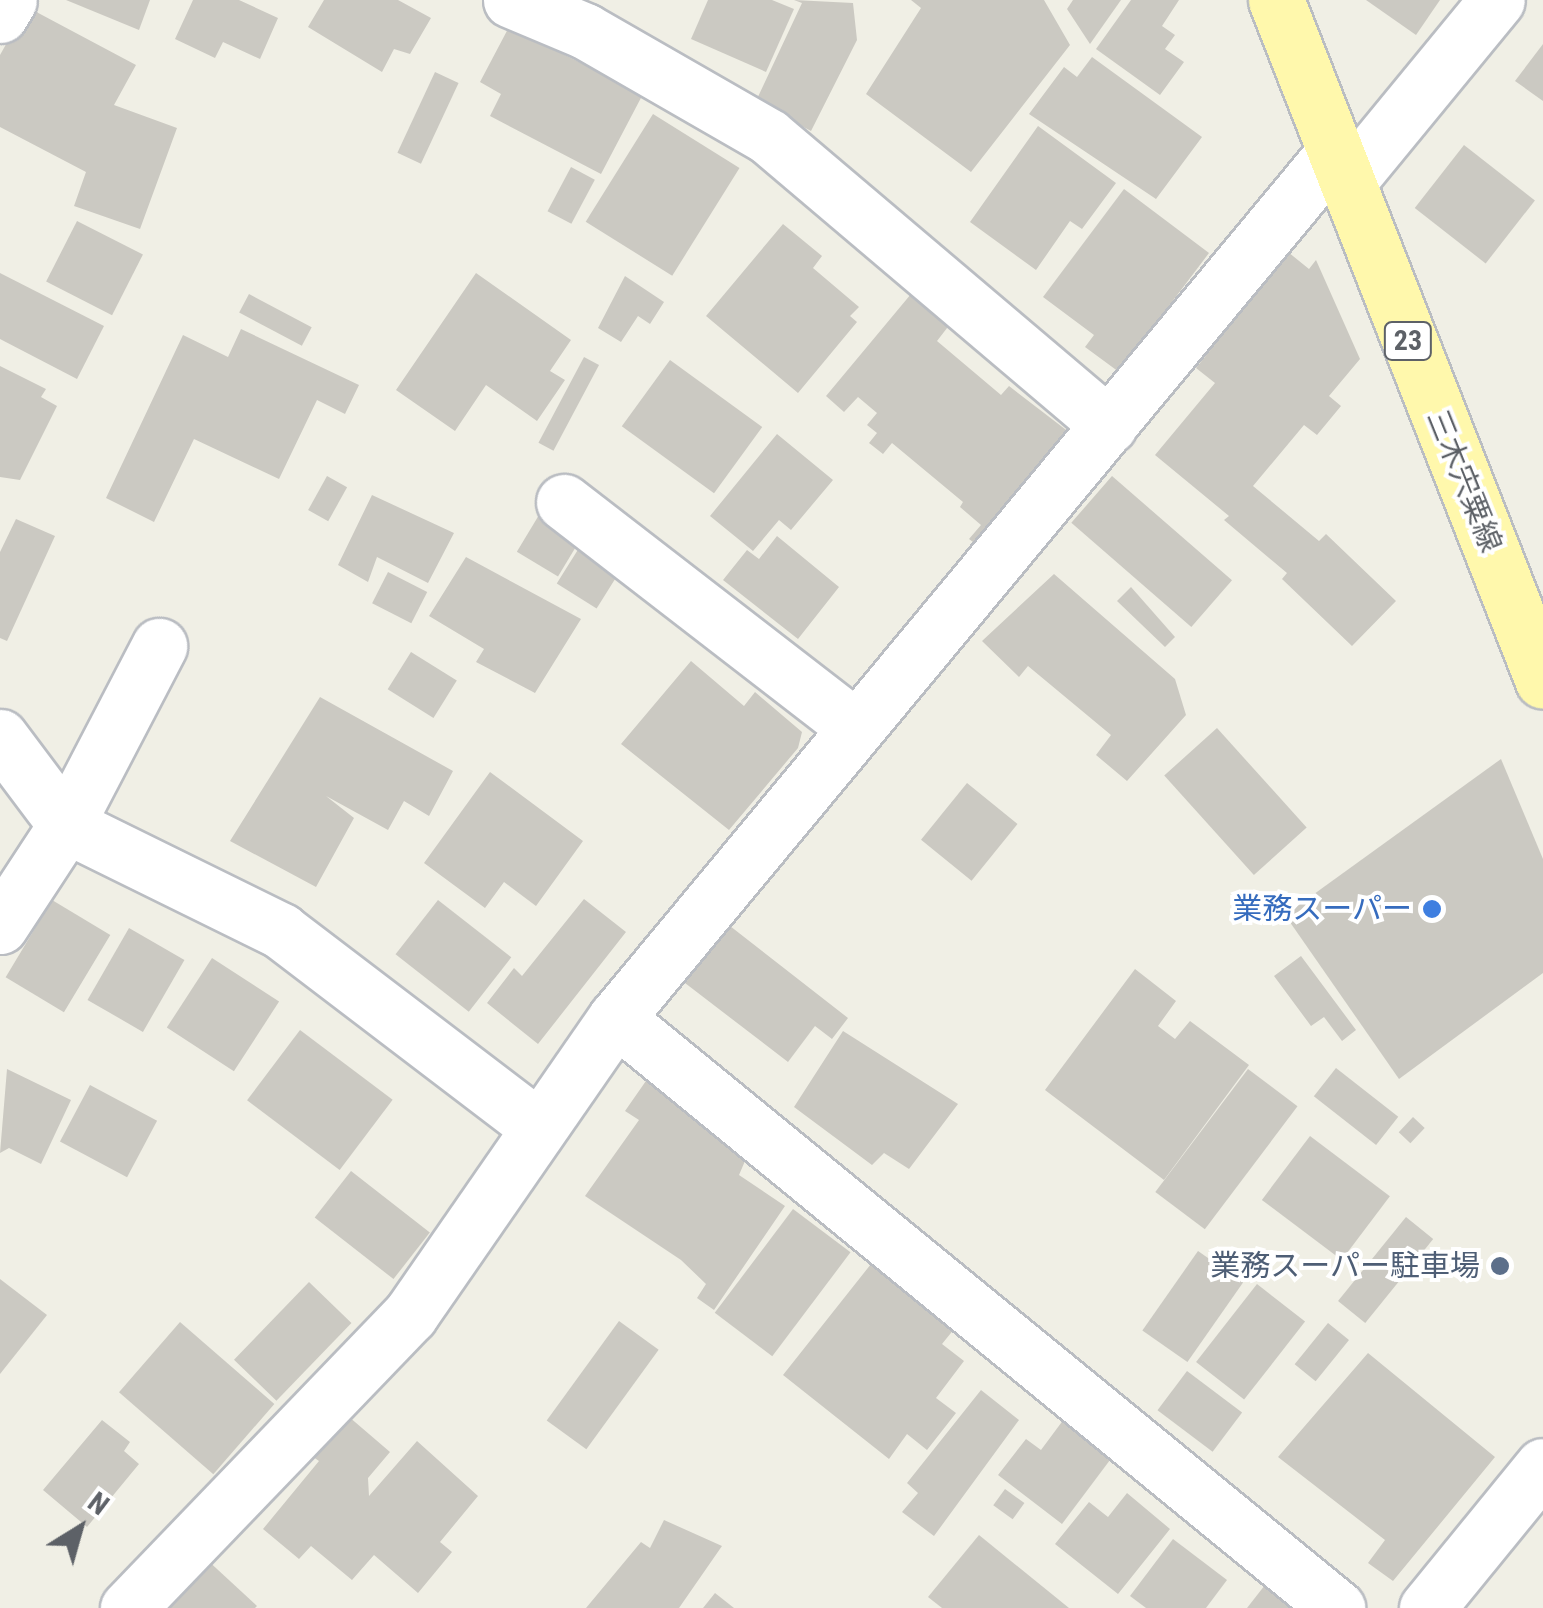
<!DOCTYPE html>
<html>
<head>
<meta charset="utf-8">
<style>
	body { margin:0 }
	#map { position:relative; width:1543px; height:1608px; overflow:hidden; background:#f0efe5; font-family:"Roboto Condensed","Noto Sans JP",sans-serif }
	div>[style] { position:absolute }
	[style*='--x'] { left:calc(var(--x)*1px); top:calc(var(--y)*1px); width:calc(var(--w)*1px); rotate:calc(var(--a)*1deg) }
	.building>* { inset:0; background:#cbc9c2; transform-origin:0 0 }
	.roads { filter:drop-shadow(2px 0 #babdc2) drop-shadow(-2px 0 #babdc2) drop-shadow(0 2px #babdc2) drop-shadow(0 -2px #babdc2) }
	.minor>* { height:55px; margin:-27.5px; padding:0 27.5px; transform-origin:27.5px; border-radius:27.5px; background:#fff }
	.major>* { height:55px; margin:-27.5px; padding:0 27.5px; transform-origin:27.5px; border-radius:27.5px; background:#fff8ac }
	.dots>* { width:28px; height:28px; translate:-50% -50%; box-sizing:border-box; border:5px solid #fff; border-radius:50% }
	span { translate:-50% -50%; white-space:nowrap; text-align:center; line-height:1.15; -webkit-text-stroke:8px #fff; paint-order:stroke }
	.shield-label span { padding:2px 8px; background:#fff; border:2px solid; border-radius:8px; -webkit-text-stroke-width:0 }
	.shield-label { font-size:28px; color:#5d6167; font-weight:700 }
	.street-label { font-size:30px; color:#5d6167 }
	.shop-label { font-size:30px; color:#366cbe }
	.right { translate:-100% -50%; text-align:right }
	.service-label { font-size:30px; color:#4e5e75 }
	.north { position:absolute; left:30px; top:1478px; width:100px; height:100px; -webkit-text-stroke:8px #fff; paint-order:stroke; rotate:37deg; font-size:28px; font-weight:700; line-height:40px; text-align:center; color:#5d6167 }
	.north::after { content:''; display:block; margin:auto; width:35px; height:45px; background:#5d6167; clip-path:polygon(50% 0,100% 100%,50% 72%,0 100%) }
</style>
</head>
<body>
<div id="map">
	<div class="building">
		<div style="clip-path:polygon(66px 0,150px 0,139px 30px)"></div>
		<div style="clip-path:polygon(193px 0,239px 0,278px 18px,260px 59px,223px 42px,215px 58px,175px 39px)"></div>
		<div style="clip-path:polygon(324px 0,398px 0,431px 18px,410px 54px,394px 49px,382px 72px,308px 27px)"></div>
		<div style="clip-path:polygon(708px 0,772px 0,794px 9px,766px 72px,691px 39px)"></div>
		<div style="clip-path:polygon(794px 0,853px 3px,857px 40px,811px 131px,756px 101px,802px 3px)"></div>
		<div style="clip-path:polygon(911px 0,1044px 0,1070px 45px,971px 172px,866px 94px,921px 8px)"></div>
		<div style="clip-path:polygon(1073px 0,1121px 0,1090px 44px,1067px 9px)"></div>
		<div style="clip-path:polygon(1131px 0,1179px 0,1162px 26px,1175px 35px,1165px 49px,1184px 62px,1160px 95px,1096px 49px)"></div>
		<div style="clip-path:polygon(1366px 0,1440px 0,1416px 35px)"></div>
		<div style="clip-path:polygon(27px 7px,136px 65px,114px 105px,177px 128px,140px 229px,74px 206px,86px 172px,0 127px,0 55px)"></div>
		<div style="clip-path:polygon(509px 27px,643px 94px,601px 174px,490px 116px,501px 94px,480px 82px)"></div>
		<div style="clip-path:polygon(1543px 44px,1543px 101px,1515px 81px)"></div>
		<div style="clip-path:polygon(1092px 57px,1202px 137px,1156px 199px,1029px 114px,1064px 67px,1077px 77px)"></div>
		<div style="left:435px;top:72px;width:26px;height:89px;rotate:25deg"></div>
		<div style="left:653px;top:114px;width:102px;height:127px;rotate:32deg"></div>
		<div style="clip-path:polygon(1038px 126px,1116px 183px,1082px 229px,1070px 221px,1036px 270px,970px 222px)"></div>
		<div style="left:1464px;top:145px;width:90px;height:80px;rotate:38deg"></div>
		<div style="left:571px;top:167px;width:27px;height:50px;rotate:28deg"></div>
		<div style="clip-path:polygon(1124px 189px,1209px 253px,1119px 372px,1085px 347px,1094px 335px,1043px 297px)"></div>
		<div style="left:77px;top:221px;width:74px;height:68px;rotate:27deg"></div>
		<div style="clip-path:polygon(783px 224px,822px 256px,813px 268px,859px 307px,850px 316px,857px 322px,798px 393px,706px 316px)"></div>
		<div style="clip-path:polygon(1288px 252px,1309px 269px,1316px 260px,1360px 359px,1329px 396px,1341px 406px,1317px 435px,1304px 425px,1253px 486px,1319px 541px,1326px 534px,1396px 601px,1352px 646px,1282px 579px,1287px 573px,1224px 520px,1229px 516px,1155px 455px,1215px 383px,1196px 368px)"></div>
		<div style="clip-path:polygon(0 273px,104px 326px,77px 379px,0 339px)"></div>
		<div style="clip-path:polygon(476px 273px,571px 340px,550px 371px,565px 380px,537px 421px,486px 385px,455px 431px,396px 390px)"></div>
		<div style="clip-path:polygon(625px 276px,664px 302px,650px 324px,638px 316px,621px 342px,598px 328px)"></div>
		<div style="clip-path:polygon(916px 288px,954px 319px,937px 341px,1001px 395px,1009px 386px,1074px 436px,981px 548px,969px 539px,981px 525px,960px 507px,963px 502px,892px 443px,883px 454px,869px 443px,877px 433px,867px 425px,877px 413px,858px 397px,844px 412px,826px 396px)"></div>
		<div style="left:249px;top:294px;width:71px;height:21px;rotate:28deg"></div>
		<div style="clip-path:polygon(241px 329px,359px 385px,345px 414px,317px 400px,279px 479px,194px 439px,154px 522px,106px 498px,183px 335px,228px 357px)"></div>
		<div style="left:584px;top:357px;width:17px;height:97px;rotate:28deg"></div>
		<div style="left:670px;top:360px;width:114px;height:82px;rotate:36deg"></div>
		<div style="clip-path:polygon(0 366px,46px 389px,41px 397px,57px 406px,20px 480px,0 477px)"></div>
		<div style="clip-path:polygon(777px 434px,833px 480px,791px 530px,779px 520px,753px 551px,710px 516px)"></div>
		<div style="left:327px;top:476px;width:23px;height:39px;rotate:29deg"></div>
		<div style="left:1112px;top:476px;width:159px;height:62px;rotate:41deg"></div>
		<div style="clip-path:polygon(372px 495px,454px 533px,428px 583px,377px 557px,368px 582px,338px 565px)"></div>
		<div style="left:539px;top:515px;width:48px;height:43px;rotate:31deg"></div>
		<div style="clip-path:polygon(16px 519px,55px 536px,7px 641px,0 638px,0 552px)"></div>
		<div style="clip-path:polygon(777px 536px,839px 587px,798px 639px,723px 580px,747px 550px,759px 559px)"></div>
		<div style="left:579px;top:548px;width:47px;height:42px;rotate:32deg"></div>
		<div style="clip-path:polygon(466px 557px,581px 619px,535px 693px,476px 662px,484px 649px,429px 616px)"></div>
		<div style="left:388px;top:572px;width:44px;height:35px;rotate:27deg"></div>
		<div style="clip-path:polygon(1054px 574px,1175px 679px,1186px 715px,1127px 781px,1096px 755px,1111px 735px,1028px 666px,1019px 677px,982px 641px)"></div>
		<div style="clip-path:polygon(1131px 587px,1175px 637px,1165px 647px,1117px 601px)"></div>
		<div style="left:411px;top:652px;width:54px;height:44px;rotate:32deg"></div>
		<div style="clip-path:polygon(691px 661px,744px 706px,755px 692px,802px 732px,798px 748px,729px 830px,621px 744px)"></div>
		<div style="clip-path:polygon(320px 697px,453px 771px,429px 816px,404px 801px,388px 830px,326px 796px,354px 818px,316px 887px,230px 841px)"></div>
		<div style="left:1217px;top:728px;width:134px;height:71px;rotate:48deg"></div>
		<div style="clip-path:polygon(1501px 759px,1543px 859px,1543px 973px,1399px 1079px,1285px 915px)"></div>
		<div style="clip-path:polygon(490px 772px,583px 841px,536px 906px,504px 882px,485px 908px,424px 863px)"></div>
		<div style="left:967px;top:783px;width:65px;height:73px;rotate:39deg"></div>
		<div style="clip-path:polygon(584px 899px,626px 932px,538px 1044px,487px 1003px,514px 968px,522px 976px)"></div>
		<div style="left:52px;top:900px;width:68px;height:90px;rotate:31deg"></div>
		<div style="left:438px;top:900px;width:93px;height:69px;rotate:38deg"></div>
		<div style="clip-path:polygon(730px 926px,848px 1018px,832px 1039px,815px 1026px,788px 1062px,685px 983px)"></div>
		<div style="left:129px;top:928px;width:64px;height:83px;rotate:30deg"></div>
		<div style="clip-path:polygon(1301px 956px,1356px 1030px,1342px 1041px,1324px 1017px,1311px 1026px,1274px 976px)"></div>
		<div style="left:212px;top:958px;width:80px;height:83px;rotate:33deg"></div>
		<div style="clip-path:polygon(1135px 969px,1176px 1001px,1158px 1026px,1175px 1039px,1190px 1021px,1249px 1065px,1164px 1180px,1045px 1090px)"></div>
		<div style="left:300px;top:1030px;width:116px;height:88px;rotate:37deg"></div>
		<div style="clip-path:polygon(843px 1031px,958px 1104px,909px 1169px,884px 1153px,872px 1165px,794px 1107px)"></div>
		<div style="left:1336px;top:1068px;width:79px;height:36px;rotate:38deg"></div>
		<div style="clip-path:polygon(7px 1069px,71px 1100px,41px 1164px,9px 1148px,0 1153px)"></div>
		<div style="left:1248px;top:1069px;width:62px;height:154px;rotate:37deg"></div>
		<div style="clip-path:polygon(648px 1078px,751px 1147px,739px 1175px,785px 1206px,714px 1310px,697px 1298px,706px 1284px,681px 1260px,585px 1196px,639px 1120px,625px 1111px)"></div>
		<div style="left:90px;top:1085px;width:76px;height:64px;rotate:28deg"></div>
		<div style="left:1413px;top:1117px;width:16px;height:21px;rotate:43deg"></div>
		<div style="left:1310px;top:1136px;width:100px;height:80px;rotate:37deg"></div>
		<div style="left:351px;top:1171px;width:100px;height:59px;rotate:38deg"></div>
		<div style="left:793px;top:1209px;width:72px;height:130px;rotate:37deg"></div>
		<div style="left:1406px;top:1217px;width:35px;height:108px;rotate:39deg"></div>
		<div style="left:1198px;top:1251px;width:55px;height:97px;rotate:35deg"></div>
		<div style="clip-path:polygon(871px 1264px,959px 1323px,942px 1344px,964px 1361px,936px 1398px,956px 1413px,927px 1450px,907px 1434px,889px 1459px,783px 1375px)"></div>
		<div style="clip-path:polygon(0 1279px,47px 1315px,0 1374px)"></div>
		<div style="left:309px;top:1282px;width:59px;height:108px;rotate:44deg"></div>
		<div style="left:1257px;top:1284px;width:61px;height:99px;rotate:38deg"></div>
		<div style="left:619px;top:1321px;width:49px;height:123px;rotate:36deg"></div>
		<div style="left:180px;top:1322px;width:125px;height:93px;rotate:41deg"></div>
		<div style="left:1328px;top:1323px;width:27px;height:53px;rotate:39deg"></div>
		<div style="clip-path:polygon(1368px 1353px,1495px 1457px,1393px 1581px,1368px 1563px,1385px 1540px,1278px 1457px)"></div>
		<div style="left:1187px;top:1371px;width:69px;height:49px;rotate:37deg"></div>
		<div style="clip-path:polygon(981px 1390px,1019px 1420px,934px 1536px,902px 1512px,918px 1493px,907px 1483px)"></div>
		<div style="clip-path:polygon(341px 1410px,390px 1452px,368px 1478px,369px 1496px,417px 1441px,478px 1496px,440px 1542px,452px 1552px,418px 1593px,374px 1555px,352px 1580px,311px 1546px,299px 1559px,263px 1529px,319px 1461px,306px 1452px)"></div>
		<div style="clip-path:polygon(1064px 1419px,1113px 1456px,1062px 1524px,998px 1475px,1026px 1439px,1041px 1450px)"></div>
		<div style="clip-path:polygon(102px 1420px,130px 1442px,124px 1451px,139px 1464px,87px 1527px,43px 1490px)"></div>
		<div style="left:1005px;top:1489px;width:24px;height:20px;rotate:36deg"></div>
		<div style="clip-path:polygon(1127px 1493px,1170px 1529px,1118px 1594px,1055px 1544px,1089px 1502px,1108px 1517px)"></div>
		<div style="clip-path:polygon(664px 1520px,722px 1546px,679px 1608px,586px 1608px,641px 1542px,650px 1548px)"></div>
		<div style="clip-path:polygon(979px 1535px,1069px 1608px,942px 1608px,928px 1597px)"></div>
		<div style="clip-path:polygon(1173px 1539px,1227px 1580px,1206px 1608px,1146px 1608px,1130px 1596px)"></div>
		<div style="clip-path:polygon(204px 1557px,257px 1606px,255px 1608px,158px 1608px)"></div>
		<div style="clip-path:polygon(1265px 1585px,1291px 1608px,1247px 1608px)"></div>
		<div style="clip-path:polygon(715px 1593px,734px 1608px,703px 1608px)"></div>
	</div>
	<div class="roads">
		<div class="minor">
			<div style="--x:511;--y:0;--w:80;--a:22.7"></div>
			<div style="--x:585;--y:31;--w:212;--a:29.9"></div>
			<div style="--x:769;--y:137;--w:446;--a:40.3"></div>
			<div style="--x:0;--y:15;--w:17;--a:-59"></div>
			<div style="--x:1345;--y:185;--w:239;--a:-50.6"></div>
			<div style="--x:564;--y:502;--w:369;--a:37.7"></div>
			<div style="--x:0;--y:737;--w:110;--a:53.1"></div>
			<div style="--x:66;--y:825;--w:240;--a:26.2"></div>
			<div style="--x:281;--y:931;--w:320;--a:37.3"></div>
			<div style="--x:0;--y:926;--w:121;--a:-56.8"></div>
			<div style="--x:66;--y:825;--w:202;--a:-62.5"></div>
			<div style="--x:616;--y:1018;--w:932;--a:39.29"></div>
			<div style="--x:128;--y:1608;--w:407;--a:-46.1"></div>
			<div style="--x:410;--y:1315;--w:361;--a:-55.3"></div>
			<div style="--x:616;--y:1018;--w:1123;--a:-50.31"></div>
			<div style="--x:1427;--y:1608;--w:183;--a:-50.8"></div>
		</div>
		<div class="major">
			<div style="--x:1276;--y:0;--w:731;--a:68.59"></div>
		</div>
	</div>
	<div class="dots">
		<div style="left:1432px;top:909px;background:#3f7fe0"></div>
		<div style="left:1500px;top:1266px;background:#5c6f8a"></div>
	</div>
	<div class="shield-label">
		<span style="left:1408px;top:341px">23</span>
	</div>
	<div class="street-label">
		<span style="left:1464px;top:481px;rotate:68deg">三木宍粟線</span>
	</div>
	<div class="shop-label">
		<span class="right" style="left:1412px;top:909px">業務スーパー</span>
	</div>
	<div class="service-label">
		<span class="right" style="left:1480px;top:1266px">業務スーパー駐車場</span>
	</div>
	<div class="north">N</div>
</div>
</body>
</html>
